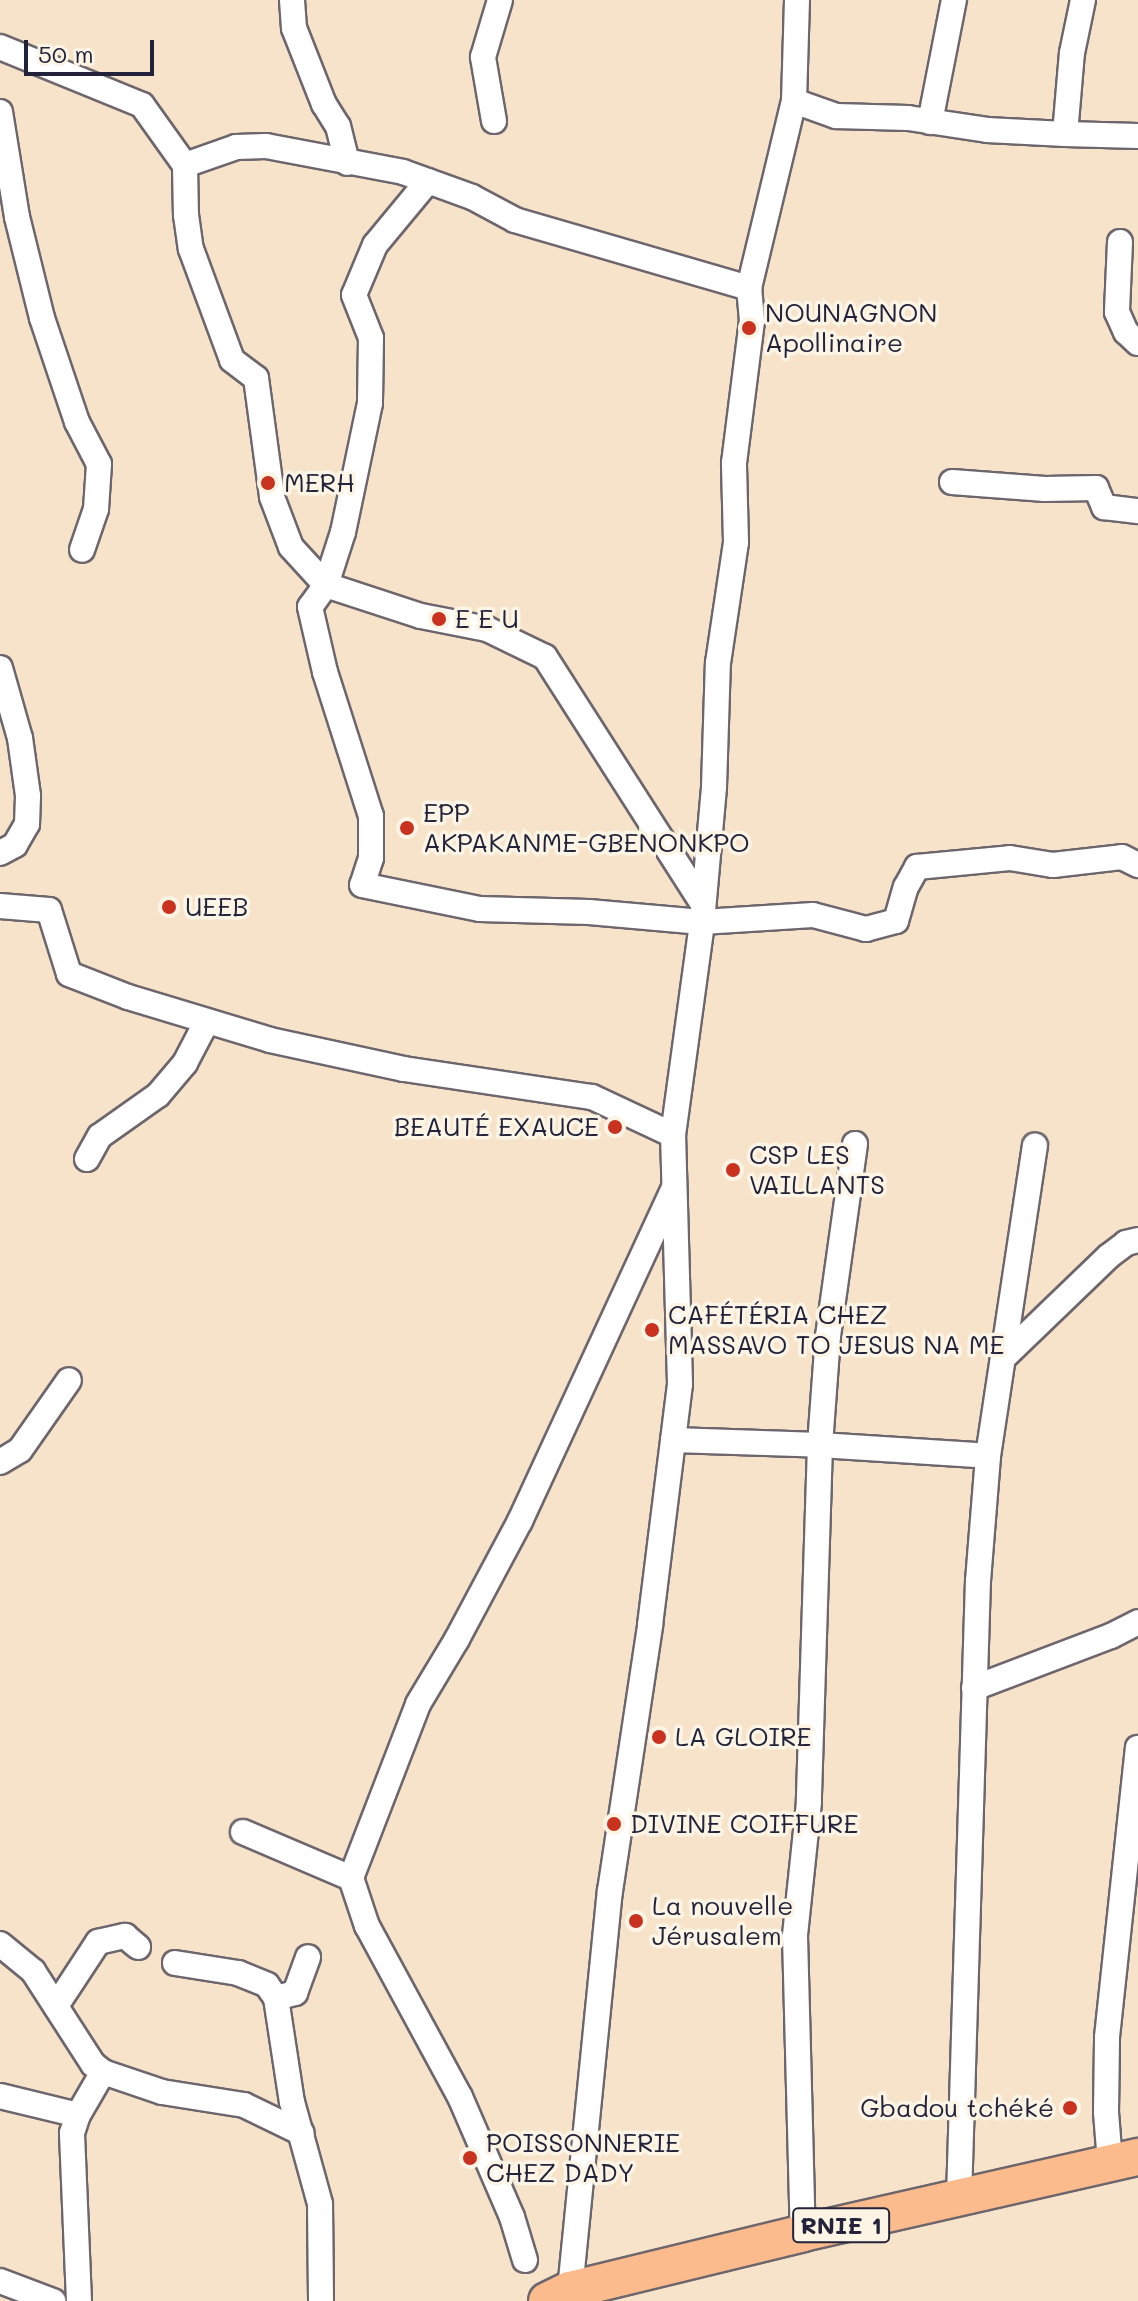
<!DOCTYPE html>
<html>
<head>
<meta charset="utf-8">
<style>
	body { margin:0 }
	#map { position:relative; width:1138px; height:2301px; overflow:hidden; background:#f7e3ca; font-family:Mali,sans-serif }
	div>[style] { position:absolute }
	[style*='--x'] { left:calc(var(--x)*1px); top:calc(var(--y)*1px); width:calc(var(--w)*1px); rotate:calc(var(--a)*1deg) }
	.roads { filter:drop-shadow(2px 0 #6d666d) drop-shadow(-2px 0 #6d666d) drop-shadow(0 2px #6d666d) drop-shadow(0 -2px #6d666d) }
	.minor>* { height:24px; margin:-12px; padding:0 12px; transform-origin:12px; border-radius:12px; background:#fff }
	.highway>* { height:36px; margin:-18px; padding:0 18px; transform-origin:18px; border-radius:18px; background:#fbbb8d }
	.dots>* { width:22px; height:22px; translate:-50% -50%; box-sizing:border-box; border:4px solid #fcf5e5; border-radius:50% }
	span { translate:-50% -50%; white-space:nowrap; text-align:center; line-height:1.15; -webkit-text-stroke:7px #fcf5e5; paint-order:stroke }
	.shield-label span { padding:2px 6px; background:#fcf5e5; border:2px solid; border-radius:6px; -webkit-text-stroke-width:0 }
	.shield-label { font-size:24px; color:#22223b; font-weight:700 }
	.poi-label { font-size:26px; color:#22223b }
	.left { translate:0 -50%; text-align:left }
	.right { translate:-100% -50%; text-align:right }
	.scale { position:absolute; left:24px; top:40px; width:130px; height:36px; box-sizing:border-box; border:4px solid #22223b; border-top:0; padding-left:10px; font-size:24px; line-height:28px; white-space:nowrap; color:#22223b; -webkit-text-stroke:6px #fcf5e5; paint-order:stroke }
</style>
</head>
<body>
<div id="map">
	<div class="roads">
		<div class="minor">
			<div style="--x:292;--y:0;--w:28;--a:86"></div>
			<div style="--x:294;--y:28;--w:82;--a:68.5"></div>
			<div style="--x:324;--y:104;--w:26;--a:58"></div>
			<div style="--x:338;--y:126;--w:38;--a:76"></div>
			<div style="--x:0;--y:47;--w:153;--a:22.2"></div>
			<div style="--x:142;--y:105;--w:74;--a:54.4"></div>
			<div style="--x:185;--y:165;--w:54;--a:-19.4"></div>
			<div style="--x:236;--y:147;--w:30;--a:-2"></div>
			<div style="--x:266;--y:146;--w:139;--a:10.7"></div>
			<div style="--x:403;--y:172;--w:73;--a:19.9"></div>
			<div style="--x:472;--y:197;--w:49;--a:28.1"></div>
			<div style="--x:515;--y:220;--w:244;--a:16.2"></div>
			<div style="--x:794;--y:101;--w:45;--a:19.7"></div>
			<div style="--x:836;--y:116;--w:72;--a:1.6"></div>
			<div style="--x:908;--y:118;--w:80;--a:8.6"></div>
			<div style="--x:987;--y:130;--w:78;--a:2.9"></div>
			<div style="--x:1065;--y:134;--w:81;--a:-85.1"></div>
			<div style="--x:1072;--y:53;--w:54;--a:-78.3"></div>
			<div style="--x:0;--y:112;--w:106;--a:80.8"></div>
			<div style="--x:17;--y:217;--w:104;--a:76.1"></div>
			<div style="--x:42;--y:318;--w:110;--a:71.4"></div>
			<div style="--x:77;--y:422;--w:47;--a:62.4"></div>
			<div style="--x:99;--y:464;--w:45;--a:93.8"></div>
			<div style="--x:96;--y:509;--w:43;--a:108.9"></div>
			<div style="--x:494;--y:121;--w:65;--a:-99.8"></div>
			<div style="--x:483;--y:57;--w:59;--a:-73.4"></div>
			<div style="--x:930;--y:122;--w:124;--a:-78.9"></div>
			<div style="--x:1065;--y:134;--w:73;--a:1.6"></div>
			<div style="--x:185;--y:165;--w:50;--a:88.9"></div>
			<div style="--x:186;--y:215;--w:34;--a:82"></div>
			<div style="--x:191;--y:249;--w:118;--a:69.7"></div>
			<div style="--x:232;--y:360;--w:30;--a:37"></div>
			<div style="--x:256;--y:378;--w:120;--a:82.3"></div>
			<div style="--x:272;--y:497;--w:53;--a:69.2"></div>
			<div style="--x:291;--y:547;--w:52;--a:47.4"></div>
			<div style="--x:326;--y:585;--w:27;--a:126"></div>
			<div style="--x:310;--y:607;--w:67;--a:77"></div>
			<div style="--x:325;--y:672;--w:151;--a:72.3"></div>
			<div style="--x:371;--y:816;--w:42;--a:90"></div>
			<div style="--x:371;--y:858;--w:28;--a:108"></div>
			<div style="--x:362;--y:885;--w:120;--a:11.5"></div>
			<div style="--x:480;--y:909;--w:109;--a:1.6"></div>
			<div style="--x:589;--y:912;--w:113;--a:5.1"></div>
			<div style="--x:702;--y:922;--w:111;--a:-3.6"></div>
			<div style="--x:813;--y:915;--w:55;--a:14.8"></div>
			<div style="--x:866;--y:929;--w:31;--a:-15"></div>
			<div style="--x:896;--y:921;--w:35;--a:-74"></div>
			<div style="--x:906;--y:887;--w:23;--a:-61"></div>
			<div style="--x:917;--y:867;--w:93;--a:-5.5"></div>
			<div style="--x:1010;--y:858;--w:44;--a:9.2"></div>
			<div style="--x:1053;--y:865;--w:69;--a:-6.6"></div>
			<div style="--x:1122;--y:857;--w:18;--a:27"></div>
			<div style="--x:428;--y:181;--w:83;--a:129.6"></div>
			<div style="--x:375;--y:245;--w:54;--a:112.8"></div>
			<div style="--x:354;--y:295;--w:46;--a:68.4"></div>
			<div style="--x:371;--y:338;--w:65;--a:90.9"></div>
			<div style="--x:370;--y:403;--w:132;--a:101.8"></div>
			<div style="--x:343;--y:532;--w:56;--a:107.8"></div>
			<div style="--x:326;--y:585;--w:100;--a:18.1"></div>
			<div style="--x:421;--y:616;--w:67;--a:11.1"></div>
			<div style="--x:487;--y:629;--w:64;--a:25.8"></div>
			<div style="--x:545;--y:657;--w:293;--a:57.4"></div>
			<div style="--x:1120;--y:242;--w:70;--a:92.5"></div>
			<div style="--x:1117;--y:312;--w:22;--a:66"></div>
			<div style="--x:1126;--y:332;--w:16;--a:43"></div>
			<div style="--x:952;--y:482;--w:93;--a:4.3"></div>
			<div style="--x:1045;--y:489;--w:51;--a:-1.1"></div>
			<div style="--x:1096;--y:488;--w:21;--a:67"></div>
			<div style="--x:1104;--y:507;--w:34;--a:7"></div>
			<div style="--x:0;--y:668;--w:73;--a:74.1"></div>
			<div style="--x:20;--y:738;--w:59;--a:82.1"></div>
			<div style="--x:28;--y:796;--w:28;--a:92"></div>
			<div style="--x:27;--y:824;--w:24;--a:120"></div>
			<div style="--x:15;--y:845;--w:17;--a:152"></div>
			<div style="--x:0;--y:906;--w:49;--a:4.7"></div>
			<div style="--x:49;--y:910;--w:67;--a:72.6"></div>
			<div style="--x:69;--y:974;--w:63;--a:21.3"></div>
			<div style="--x:128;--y:997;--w:148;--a:16.8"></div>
			<div style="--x:270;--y:1040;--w:137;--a:12.2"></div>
			<div style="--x:404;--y:1069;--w:190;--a:8.5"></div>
			<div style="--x:592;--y:1097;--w:89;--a:25.1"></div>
			<div style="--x:855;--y:1144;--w:194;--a:98"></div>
			<div style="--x:828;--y:1336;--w:109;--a:94.2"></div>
			<div style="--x:820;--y:1445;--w:168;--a:3.7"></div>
			<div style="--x:87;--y:1159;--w:26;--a:-61"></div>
			<div style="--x:100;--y:1136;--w:71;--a:-35.3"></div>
			<div style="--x:158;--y:1095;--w:42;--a:-49.8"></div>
			<div style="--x:185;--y:1063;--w:47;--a:-62.4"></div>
			<div style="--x:1004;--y:1357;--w:146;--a:-43.9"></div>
			<div style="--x:1109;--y:1256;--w:21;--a:-37"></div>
			<div style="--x:1126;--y:1243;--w:12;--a:-14"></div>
			<div style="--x:673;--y:1440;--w:147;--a:1.9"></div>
			<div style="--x:820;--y:1445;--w:357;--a:91.8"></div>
			<div style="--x:809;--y:1802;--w:135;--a:96"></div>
			<div style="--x:795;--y:1936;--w:297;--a:88.5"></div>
			<div style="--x:0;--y:1462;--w:23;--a:-31"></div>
			<div style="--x:20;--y:1450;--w:85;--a:-55"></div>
			<div style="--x:974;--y:1688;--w:147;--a:-20.8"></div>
			<div style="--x:1111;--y:1636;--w:30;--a:-27"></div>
			<div style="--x:243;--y:1832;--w:117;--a:23.1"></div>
			<div style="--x:0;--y:1944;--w:43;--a:39.3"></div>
			<div style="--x:33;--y:1971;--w:111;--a:57.2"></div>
			<div style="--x:93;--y:2064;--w:13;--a:39"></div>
			<div style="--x:103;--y:2072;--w:62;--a:18.7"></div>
			<div style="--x:162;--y:2092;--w:83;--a:9"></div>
			<div style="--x:244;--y:2105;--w:64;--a:25.8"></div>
			<div style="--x:175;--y:1963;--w:64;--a:9"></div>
			<div style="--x:238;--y:1973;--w:31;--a:22"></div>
			<div style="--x:267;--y:1985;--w:16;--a:55"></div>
			<div style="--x:276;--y:1998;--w:105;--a:81.3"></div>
			<div style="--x:292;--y:2102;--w:106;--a:74.6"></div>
			<div style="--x:320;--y:2204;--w:97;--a:89.4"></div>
			<div style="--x:276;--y:1998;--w:20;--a:-15"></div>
			<div style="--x:295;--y:1993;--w:38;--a:-70"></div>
			<div style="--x:56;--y:2006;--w:77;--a:-56.7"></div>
			<div style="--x:98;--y:1942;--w:28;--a:-13"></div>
			<div style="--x:125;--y:1936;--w:17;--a:40"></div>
			<div style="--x:0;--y:2096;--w:80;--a:13.7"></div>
			<div style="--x:1110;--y:2163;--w:51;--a:-94.5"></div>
			<div style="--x:1106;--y:2112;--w:75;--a:-89.2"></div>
			<div style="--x:1107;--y:2037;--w:291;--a:-83.9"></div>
			<div style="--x:959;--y:2198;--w:617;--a:-88.24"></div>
			<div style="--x:978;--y:1581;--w:125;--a:-85.4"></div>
			<div style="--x:988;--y:1456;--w:314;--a:-81.4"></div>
			<div style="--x:525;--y:2260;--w:45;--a:-106.8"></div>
			<div style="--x:512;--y:2217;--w:131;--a:-113.4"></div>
			<div style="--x:460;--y:2097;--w:195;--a:-118.5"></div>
			<div style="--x:367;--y:1926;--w:51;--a:-108.4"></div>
			<div style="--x:351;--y:1878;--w:186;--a:-68.9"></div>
			<div style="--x:418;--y:1704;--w:76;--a:-59"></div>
			<div style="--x:457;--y:1639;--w:134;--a:-61.9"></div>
			<div style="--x:520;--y:1521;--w:365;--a:-65.2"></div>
			<div style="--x:0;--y:2281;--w:57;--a:20.7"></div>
			<div style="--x:570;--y:2290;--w:401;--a:-84.3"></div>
			<div style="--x:610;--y:1891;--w:269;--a:-81.4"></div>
			<div style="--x:650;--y:1625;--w:243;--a:-82.9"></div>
			<div style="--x:680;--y:1384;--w:249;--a:-91.6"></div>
			<div style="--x:673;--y:1135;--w:215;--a:-82.2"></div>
			<div style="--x:702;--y:922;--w:136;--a:-84.9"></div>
			<div style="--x:714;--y:787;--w:124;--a:-88.2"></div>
			<div style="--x:718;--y:663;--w:122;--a:-81.5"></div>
			<div style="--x:736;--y:542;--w:79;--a:-91.5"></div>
			<div style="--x:734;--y:463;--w:143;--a:-82.8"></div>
			<div style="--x:752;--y:321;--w:33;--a:-95"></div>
			<div style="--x:749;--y:288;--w:192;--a:-76.5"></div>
			<div style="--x:794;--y:101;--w:101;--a:-88.3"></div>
			<div style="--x:79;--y:2301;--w:168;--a:-92.4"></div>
			<div style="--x:72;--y:2133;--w:19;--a:-72"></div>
			<div style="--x:78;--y:2115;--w:50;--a:-59.8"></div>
		</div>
		<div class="highway">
			<div style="--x:547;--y:2301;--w:25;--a:-26"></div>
			<div style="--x:570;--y:2290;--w:240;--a:-13.7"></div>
			<div style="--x:803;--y:2233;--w:344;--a:-12.8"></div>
		</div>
	</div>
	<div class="dots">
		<div style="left:749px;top:328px;background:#c8321e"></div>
		<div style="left:268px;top:483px;background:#c8321e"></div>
		<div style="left:439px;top:619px;background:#c8321e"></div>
		<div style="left:407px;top:828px;background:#c8321e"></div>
		<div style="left:169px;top:907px;background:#c8321e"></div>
		<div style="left:615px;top:1127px;background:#c8321e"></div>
		<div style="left:733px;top:1170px;background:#c8321e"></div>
		<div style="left:652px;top:1330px;background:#c8321e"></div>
		<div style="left:659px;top:1737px;background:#c8321e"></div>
		<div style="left:614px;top:1824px;background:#c8321e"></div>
		<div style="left:636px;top:1921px;background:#c8321e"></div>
		<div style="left:1070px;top:2108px;background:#c8321e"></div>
		<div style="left:470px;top:2158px;background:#c8321e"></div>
	</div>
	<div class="shield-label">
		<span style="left:841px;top:2225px">RNIE 1</span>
	</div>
	<div class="poi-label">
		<span class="left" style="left:765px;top:328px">NOUNAGNON<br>Apollinaire</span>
		<span class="left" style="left:284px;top:483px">MERH</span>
		<span class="left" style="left:455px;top:619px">E E U</span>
		<span class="left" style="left:423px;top:828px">EPP<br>AKPAKANME-GBENONKPO</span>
		<span class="left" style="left:185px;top:907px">UEEB</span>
		<span class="right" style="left:599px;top:1127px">BEAUTÉ EXAUCE</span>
		<span class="left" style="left:749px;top:1170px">CSP LES<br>VAILLANTS</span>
		<span class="left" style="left:668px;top:1330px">CAFÉTÉRIA CHEZ<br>MASSAVO TO JESUS NA ME</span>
		<span class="left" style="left:675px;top:1737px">LA GLOIRE</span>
		<span class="left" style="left:630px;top:1824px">DIVINE COIFFURE</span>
		<span class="left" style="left:652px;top:1921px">La nouvelle<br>Jérusalem</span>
		<span class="right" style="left:1054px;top:2108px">Gbadou tchéké</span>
		<span class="left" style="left:486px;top:2158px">POISSONNERIE<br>CHEZ DADY</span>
	</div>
	<div class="scale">50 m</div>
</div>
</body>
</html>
